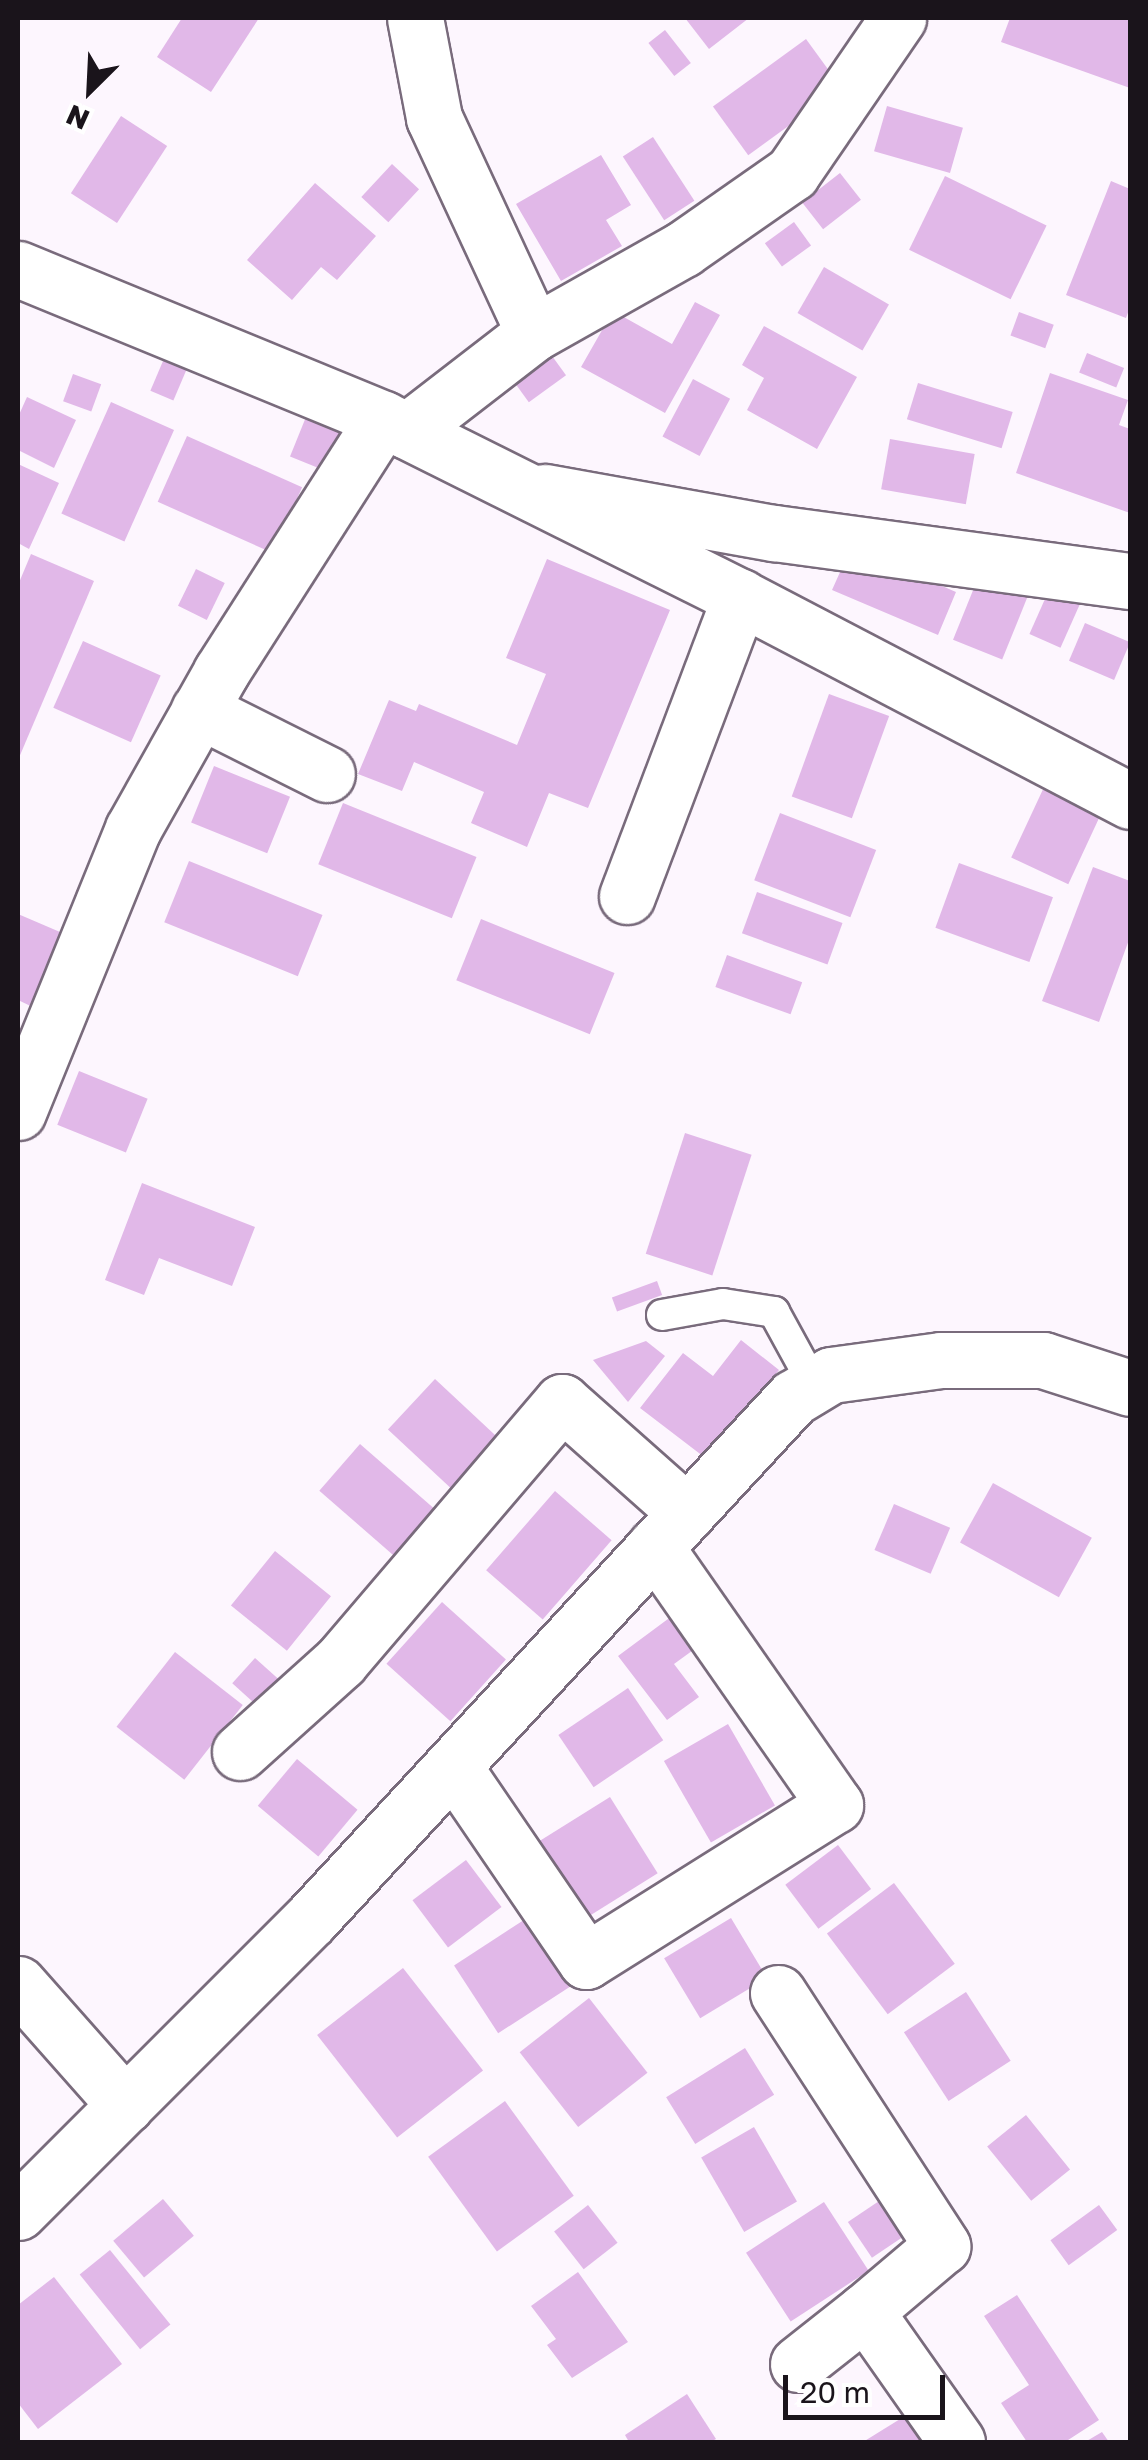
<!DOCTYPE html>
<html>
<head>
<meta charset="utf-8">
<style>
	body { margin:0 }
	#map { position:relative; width:1148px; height:2460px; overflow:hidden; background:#fdf6fe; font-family:"Golos Text",sans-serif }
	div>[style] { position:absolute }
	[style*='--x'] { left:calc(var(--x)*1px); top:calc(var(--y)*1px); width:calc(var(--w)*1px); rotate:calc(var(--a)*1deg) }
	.building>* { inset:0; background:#e1b8e8; transform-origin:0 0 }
	.roads { filter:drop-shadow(2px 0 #796b7c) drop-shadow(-2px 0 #796b7c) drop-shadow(0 2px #796b7c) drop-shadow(0 -2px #796b7c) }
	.service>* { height:30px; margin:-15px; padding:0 15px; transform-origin:15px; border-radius:15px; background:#fff }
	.minor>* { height:55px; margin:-27.5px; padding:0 27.5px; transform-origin:27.5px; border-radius:27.5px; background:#fff }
	.tertiary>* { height:55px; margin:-27.5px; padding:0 27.5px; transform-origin:27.5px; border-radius:27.5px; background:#fff }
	span { translate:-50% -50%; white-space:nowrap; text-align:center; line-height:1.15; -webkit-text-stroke:8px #fff; paint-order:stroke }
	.frame { position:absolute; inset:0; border:20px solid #1a141b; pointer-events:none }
	.north { position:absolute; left:40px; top:40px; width:100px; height:100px; -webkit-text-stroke:8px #fff; paint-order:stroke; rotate:204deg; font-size:28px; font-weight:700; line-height:40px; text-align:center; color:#1a141b }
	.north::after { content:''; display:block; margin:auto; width:35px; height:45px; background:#1a141b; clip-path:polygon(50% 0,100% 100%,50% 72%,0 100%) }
	.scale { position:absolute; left:783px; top:2375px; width:162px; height:45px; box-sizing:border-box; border:5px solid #1a141b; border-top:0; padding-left:12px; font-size:30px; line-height:35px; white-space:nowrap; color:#1a141b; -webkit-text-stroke:8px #fff; paint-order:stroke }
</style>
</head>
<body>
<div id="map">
	<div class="building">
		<div style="clip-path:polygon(182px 18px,259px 18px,211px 92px,157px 57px)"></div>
		<div style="clip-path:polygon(685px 18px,749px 18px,709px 49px)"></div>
		<div style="clip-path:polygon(1010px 18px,1130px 18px,1130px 88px,1001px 42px)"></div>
		<div style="left:665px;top:30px;width:42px;height:21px;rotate:52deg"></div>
		<div style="left:806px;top:39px;width:60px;height:115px;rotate:54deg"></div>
		<div style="left:887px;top:106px;width:79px;height:47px;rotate:16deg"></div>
		<div style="left:121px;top:116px;width:55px;height:92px;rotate:33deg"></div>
		<div style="left:653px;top:137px;width:76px;height:36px;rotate:57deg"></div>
		<div style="clip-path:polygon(601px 155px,631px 205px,606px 220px,622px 246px,561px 281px,516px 204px)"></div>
		<div style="left:392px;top:164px;width:37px;height:45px;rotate:43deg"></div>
		<div style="left:840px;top:173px;width:34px;height:48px;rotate:52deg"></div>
		<div style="left:945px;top:176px;width:113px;height:82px;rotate:26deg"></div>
		<div style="clip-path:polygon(1111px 181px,1130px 189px,1130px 307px,1126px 318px,1066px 295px)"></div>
		<div style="clip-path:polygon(315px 183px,376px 236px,337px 280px,321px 267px,292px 300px,247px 260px)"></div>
		<div style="left:794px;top:222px;width:29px;height:36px;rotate:54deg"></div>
		<div style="left:824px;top:267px;width:75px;height:53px;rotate:30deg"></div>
		<div style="clip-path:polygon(695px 302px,720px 315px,665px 413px,581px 367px,613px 311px,672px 344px)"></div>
		<div style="left:1019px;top:312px;width:37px;height:25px;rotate:20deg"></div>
		<div style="clip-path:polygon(764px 326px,857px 377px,817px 449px,747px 410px,764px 378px,742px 365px)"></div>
		<div style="left:539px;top:338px;width:46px;height:46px;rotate:54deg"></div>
		<div style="left:1087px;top:353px;width:40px;height:21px;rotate:22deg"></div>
		<div style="left:166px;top:354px;width:25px;height:40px;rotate:23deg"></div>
		<div style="clip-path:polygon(1050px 373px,1128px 400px,1119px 425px,1130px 429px,1130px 513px,1016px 473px)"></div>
		<div style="left:73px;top:374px;width:30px;height:29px;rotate:20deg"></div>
		<div style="left:693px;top:379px;width:42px;height:65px;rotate:28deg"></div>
		<div style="left:918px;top:383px;width:99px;height:38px;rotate:17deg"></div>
		<div style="clip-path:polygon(27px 397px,76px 420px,54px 468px,18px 450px,18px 417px)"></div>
		<div style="left:111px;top:402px;width:69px;height:122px;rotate:24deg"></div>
		<div style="left:308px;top:412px;width:38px;height:48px;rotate:22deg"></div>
		<div style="left:187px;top:436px;width:126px;height:72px;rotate:24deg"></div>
		<div style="left:890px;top:439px;width:86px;height:51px;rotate:10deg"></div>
		<div style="clip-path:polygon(18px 464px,59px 483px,29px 549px,18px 543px)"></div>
		<div style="clip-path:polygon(31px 554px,94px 581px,18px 760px,18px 585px)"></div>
		<div style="clip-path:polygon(547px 559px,670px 610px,588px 808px,549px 793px,527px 847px,471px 823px,484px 792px,414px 762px,402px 791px,358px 774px,389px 700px,416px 711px,419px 704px,517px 745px,546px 674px,506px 658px)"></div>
		<div style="clip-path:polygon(845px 561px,939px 572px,935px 583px,956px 592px,938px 635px,832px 590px)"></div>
		<div style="left:196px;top:569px;width:32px;height:41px;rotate:26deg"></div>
		<div style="left:980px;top:573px;width:53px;height:72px;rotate:22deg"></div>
		<div style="left:1053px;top:581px;width:34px;height:58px;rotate:24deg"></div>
		<div style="left:1085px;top:623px;width:49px;height:41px;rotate:23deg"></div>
		<div style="left:83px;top:641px;width:85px;height:73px;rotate:24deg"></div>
		<div style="left:829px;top:694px;width:64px;height:109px;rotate:20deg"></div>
		<div style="left:214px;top:766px;width:82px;height:61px;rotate:22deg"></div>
		<div style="left:1045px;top:785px;width:63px;height:80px;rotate:25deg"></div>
		<div style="left:343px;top:803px;width:144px;height:66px;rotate:22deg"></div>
		<div style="left:780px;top:813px;width:103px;height:72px;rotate:21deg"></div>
		<div style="left:189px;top:861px;width:144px;height:66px;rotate:22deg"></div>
		<div style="left:959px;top:863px;width:100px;height:69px;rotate:20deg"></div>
		<div style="clip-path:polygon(1093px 867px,1130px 881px,1130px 937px,1099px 1022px,1042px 1001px)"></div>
		<div style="left:757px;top:892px;width:91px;height:44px;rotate:20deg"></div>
		<div style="clip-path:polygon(18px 914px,74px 938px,41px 1011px,18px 1000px)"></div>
		<div style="left:481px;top:919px;width:144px;height:66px;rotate:22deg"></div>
		<div style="left:727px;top:955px;width:80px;height:34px;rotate:20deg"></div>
		<div style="left:79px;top:1071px;width:74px;height:58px;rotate:22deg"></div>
		<div style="left:685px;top:1133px;width:70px;height:127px;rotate:18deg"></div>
		<div style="clip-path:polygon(142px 1183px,255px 1227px,232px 1286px,159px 1258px,144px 1295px,105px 1280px)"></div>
		<div style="left:657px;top:1281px;width:15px;height:48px;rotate:70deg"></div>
		<div style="clip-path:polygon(741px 1340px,779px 1370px,708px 1460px,640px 1408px,683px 1353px,713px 1376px)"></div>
		<div style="clip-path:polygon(646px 1341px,665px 1356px,628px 1402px,593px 1360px)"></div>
		<div style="left:435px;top:1379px;width:96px;height:69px;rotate:43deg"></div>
		<div style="left:360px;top:1444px;width:105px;height:62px;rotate:41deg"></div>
		<div style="left:993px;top:1483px;width:113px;height:68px;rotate:29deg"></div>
		<div style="left:555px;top:1491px;width:75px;height:105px;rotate:41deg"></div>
		<div style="left:894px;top:1504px;width:61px;height:50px;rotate:23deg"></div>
		<div style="left:275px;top:1551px;width:72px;height:70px;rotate:39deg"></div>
		<div style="left:442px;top:1602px;width:86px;height:83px;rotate:42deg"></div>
		<div style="clip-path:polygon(672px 1616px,696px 1648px,674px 1664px,699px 1697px,667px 1720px,618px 1656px)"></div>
		<div style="left:175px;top:1652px;width:86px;height:95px;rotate:38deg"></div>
		<div style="left:255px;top:1658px;width:42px;height:34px;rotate:42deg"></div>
		<div style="left:628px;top:1688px;width:63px;height:84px;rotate:56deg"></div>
		<div style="left:728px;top:1724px;width:94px;height:74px;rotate:60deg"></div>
		<div style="left:297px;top:1759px;width:79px;height:61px;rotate:40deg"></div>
		<div style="left:610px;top:1797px;width:90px;height:84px;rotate:58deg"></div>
		<div style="left:838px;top:1845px;width:55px;height:66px;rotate:53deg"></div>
		<div style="left:466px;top:1860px;width:59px;height:67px;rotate:53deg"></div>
		<div style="left:894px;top:1883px;width:101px;height:84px;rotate:53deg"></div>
		<div style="left:527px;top:1918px;width:81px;height:87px;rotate:57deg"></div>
		<div style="left:731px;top:1918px;width:70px;height:78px;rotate:59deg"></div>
		<div style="left:403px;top:1968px;width:130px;height:109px;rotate:52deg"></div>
		<div style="left:966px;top:1992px;width:82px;height:74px;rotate:57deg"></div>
		<div style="left:589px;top:1998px;width:95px;height:88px;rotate:52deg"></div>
		<div style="left:745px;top:2048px;width:55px;height:93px;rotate:58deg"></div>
		<div style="left:505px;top:2101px;width:117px;height:95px;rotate:54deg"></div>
		<div style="left:1026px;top:2115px;width:70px;height:50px;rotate:51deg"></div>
		<div style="left:754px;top:2127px;width:86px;height:61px;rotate:60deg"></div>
		<div style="left:891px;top:2193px;width:43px;height:52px;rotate:56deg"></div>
		<div style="left:163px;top:2199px;width:48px;height:65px;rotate:50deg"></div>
		<div style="left:824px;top:2202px;width:82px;height:93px;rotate:57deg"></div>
		<div style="left:588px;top:2205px;width:48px;height:43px;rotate:52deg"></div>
		<div style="left:1099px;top:2205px;width:31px;height:60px;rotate:54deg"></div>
		<div style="left:110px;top:2250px;width:96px;height:39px;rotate:51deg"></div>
		<div style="clip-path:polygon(578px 2272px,628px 2342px,572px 2378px,547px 2345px,556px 2339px,531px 2306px)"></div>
		<div style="clip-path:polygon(54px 2277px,122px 2364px,38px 2429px,18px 2403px,18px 2305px)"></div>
		<div style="clip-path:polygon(1017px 2295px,1099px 2420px,1065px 2442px,1027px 2442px,1001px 2403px,1029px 2385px,984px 2316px)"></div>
		<div style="clip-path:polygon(687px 2394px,716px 2439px,710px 2442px,629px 2442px,625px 2435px)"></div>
		<div style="clip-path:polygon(913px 2411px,933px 2442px,863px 2442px)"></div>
		<div style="clip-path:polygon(1102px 2432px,1109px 2442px,1085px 2442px)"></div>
	</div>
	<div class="roads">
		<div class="service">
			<div style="--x:662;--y:1315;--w:62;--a:-10.2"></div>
			<div style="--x:723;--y:1304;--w:52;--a:8.9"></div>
			<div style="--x:774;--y:1312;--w:83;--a:61.3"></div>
		</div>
		<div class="minor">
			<div style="--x:415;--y:18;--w:102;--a:79.2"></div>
			<div style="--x:434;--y:118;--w:237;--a:65.1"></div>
			<div style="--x:407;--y:431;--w:160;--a:-37.7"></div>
			<div style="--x:534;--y:333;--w:171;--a:-29.4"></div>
			<div style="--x:683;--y:249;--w:133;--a:-34.9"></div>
			<div style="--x:792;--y:173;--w:188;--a:-55.6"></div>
			<div style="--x:545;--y:492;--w:233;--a:10.2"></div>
			<div style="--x:774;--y:533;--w:359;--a:7.7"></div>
			<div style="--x:199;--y:710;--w:143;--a:26.6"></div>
			<div style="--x:627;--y:896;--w:320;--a:-69.3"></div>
			<div style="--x:18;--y:1112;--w:305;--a:-67.9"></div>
			<div style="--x:133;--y:829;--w:180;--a:-60.7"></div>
			<div style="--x:221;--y:672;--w:300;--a:-57.4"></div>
			<div style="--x:240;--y:1752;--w:135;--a:-42"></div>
			<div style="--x:340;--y:1662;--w:342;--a:-49.5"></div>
			<div style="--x:562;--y:1402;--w:167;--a:41.6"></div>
			<div style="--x:453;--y:1766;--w:236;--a:55.7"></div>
			<div style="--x:586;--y:1961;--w:294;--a:-32.1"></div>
			<div style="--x:835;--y:1805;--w:315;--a:-124.9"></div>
			<div style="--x:18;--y:1984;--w:162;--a:48.5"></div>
			<div style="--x:778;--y:1993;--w:302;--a:57"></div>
			<div style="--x:942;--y:2246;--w:101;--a:139.8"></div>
			<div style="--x:18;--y:2212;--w:414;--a:-45"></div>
			<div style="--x:311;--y:1919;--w:710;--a:-47.23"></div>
			<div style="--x:793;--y:1398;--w:44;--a:-31.2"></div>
			<div style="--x:831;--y:1375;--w:111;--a:-7.8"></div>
			<div style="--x:941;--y:1360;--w:102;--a:0"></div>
			<div style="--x:1043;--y:1360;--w:91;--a:17.8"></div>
			<div style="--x:798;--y:2364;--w:85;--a:-38.3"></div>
			<div style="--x:865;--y:2311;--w:160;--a:54.9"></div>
		</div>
		<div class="tertiary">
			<div style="--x:18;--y:269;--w:395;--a:22.3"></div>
			<div style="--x:383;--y:419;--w:399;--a:26.5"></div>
			<div style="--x:740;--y:597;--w:440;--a:27.6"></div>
		</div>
	</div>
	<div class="frame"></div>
	<div class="north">N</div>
	<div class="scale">20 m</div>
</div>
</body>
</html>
